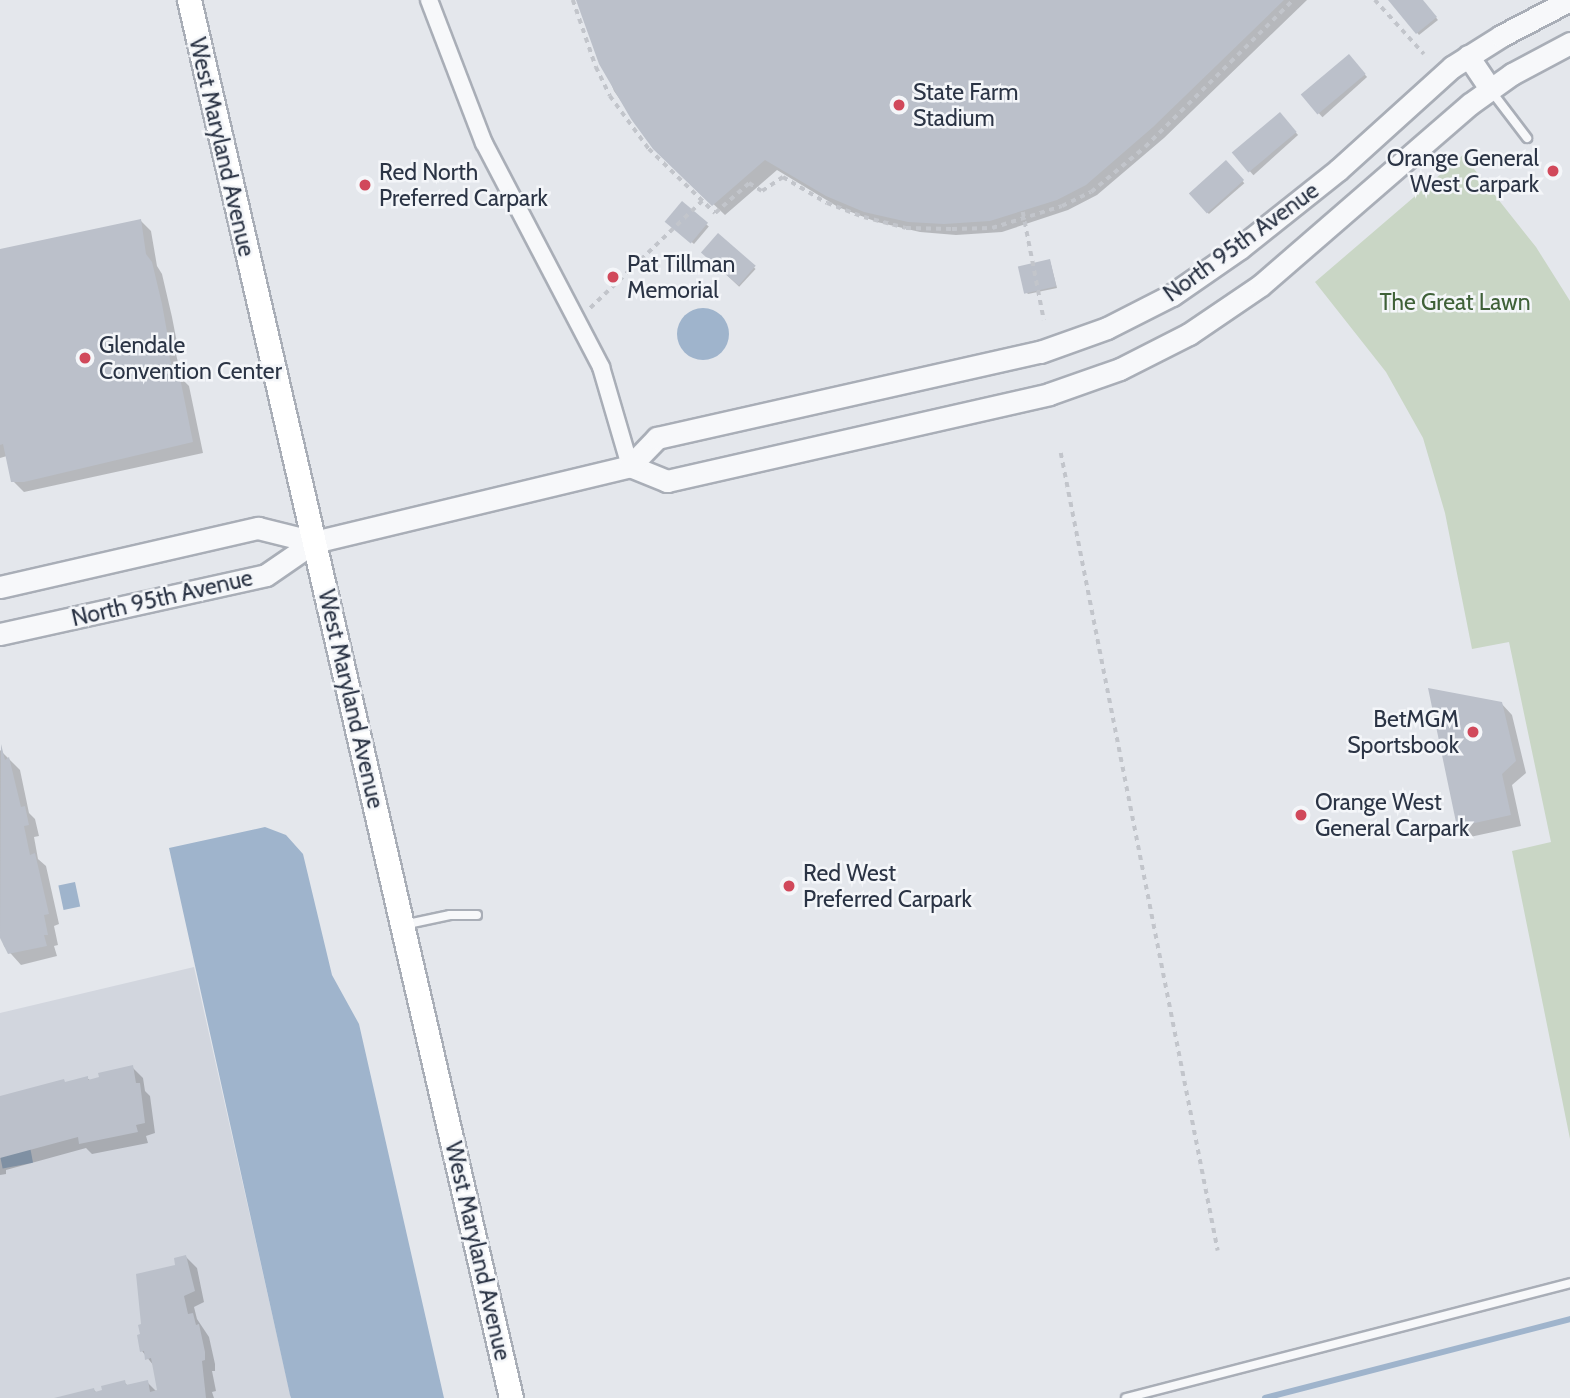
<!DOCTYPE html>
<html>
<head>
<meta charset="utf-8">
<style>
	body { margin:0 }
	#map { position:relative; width:1570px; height:1398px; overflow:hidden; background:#e4e7ec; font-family:Cabin,sans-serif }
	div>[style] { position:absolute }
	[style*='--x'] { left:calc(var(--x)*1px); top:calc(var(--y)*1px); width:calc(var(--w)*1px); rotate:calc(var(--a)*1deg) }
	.built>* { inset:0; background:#d2d6de }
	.green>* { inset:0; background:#c9d6c5 }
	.water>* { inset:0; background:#9fb4cc; transform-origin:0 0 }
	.round { border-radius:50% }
	.shadow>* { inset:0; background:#0003; transform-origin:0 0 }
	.stream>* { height:6px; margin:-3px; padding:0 3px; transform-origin:3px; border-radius:3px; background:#9fb4cc }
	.building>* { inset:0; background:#bbc0ca; transform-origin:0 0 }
	.path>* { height:3.5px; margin-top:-1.75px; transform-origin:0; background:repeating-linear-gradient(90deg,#c2c5cb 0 5px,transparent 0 10px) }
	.roads { filter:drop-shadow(2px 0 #a9aeb7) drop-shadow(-2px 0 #a9aeb7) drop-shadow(0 2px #a9aeb7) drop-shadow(0 -2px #a9aeb7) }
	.service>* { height:8px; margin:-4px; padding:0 4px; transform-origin:4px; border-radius:4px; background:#f7f8fa }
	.minor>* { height:16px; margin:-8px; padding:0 8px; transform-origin:8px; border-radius:8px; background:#f7f8fa }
	.tertiary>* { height:21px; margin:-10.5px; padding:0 10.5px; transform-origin:10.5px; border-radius:10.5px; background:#f7f8fa }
	.secondary>* { height:23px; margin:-11.5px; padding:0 11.5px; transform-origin:11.5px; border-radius:11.5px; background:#fff }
	.dots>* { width:19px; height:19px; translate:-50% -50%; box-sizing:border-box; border:4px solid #f4f6f9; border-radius:50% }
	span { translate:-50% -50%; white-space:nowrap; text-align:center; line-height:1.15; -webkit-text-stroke:5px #f4f6f9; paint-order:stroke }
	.poi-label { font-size:23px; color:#2b3445 }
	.left { translate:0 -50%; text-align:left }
	.right { translate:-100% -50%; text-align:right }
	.street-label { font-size:23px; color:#2b3445 }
	.park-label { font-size:23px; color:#3f6138 }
</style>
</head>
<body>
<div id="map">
	<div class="built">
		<div style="clip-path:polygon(194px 967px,291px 1398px,0 1398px,0 1013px)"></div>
	</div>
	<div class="green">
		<div style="clip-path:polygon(1463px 155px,1536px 247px,1570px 301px,1570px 1139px,1512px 851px,1551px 842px,1509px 642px,1472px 649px,1445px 513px,1423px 438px,1386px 372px,1315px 282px)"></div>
	</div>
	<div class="water">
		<div class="round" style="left:677px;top:308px;width:52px;height:52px"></div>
		<div style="clip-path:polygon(265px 827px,286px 835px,303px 854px,332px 975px,359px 1024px,444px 1398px,291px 1398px,290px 1395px,169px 848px)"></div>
		<div style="left:75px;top:882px;width:25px;height:17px;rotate:78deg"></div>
		<div style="left:30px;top:1147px;width:16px;height:31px;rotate:79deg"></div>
	</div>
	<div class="shadow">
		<div style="clip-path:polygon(579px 0,1307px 0,1164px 138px,1097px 195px,1068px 210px,1002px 232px,956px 235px,920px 232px,877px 222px,838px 207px,777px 170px,725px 215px,654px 148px,614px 91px)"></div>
		<div style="clip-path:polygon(1390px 0,1421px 0,1438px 20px,1419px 35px)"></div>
		<div style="left:1349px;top:57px;width:27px;height:60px;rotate:48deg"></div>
		<div style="left:1280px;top:115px;width:27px;height:60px;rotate:48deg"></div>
		<div style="left:1226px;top:162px;width:28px;height:47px;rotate:49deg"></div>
		<div style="left:682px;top:204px;width:35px;height:23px;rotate:40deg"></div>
		<div style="clip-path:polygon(140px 220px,151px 231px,157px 266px,162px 274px,172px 317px,179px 353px,176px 354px,182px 379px,189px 386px,203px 453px,24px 492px,13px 481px,7px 456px,0 458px,0 251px)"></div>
		<div style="left:719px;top:235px;width:50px;height:24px;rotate:43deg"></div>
		<div style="clip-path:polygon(1050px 261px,1057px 288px,1028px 294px,1026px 292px)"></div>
		<div style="clip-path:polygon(1501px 703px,1512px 715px,1526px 773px,1512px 785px,1521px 826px,1470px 837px,1459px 826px)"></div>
		<div style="clip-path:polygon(0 750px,20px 770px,29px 813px,35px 819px,39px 836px,34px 837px,38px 859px,46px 866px,59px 924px,54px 926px,58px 945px,54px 946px,57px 956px,21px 965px,4px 946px,0 930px)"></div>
		<div style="clip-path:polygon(132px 1067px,143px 1078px,145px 1091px,150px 1096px,155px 1133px,146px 1136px,148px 1143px,92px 1154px,86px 1148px,6px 1170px,6px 1174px,0 1175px,0 1098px,87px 1078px,91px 1081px)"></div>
		<div style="clip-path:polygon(186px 1257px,197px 1268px,204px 1302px,194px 1307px,197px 1319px,209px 1337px,215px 1364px,215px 1371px,212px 1371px,216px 1391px,212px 1392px,214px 1398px,57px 1398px,94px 1390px,97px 1393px,124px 1382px,128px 1386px,147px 1382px,160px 1395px,154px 1366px,142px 1351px,178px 1267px)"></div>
	</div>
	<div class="stream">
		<div style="--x:1265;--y:1398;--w:315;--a:-14.5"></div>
	</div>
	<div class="building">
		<div style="clip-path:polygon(576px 0,1284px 0,1153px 127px,1086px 185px,1057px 200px,990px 221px,944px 224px,908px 222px,864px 212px,826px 196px,765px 160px,712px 206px,653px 149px,631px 119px,599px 64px)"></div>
		<div style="clip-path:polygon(1388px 0,1423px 0,1437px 17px,1416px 34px)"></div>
		<div style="left:1349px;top:54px;width:26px;height:63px;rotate:50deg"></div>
		<div style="left:1280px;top:112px;width:26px;height:63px;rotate:50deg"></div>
		<div style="left:1226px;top:160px;width:27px;height:50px;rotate:48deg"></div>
		<div style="left:682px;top:201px;width:34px;height:27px;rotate:40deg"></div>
		<div style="clip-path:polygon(141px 219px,146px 254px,152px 262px,162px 304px,169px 343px,166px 343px,174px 375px,179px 373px,193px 442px,24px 482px,11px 482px,3px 444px,0 445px,0 249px)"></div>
		<div style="left:718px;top:233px;width:50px;height:26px;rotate:41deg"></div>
		<div style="left:1050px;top:259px;width:28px;height:33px;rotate:77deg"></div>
		<div style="clip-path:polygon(1428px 688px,1502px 702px,1516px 761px,1502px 774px,1511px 815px,1457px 827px)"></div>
		<div style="clip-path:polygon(1px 744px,5px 760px,9px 757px,21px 807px,25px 806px,29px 825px,24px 826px,30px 855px,35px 853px,49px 914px,44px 915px,48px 935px,44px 935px,47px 946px,8px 954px,0 938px)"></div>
		<div style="clip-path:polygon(133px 1065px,136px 1083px,140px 1083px,145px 1123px,136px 1125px,138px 1132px,79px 1144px,78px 1137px,0 1158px,0 1096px,64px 1079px,65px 1082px,88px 1076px,88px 1080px,99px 1077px,98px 1073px)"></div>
		<div style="clip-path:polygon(186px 1255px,195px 1291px,184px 1296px,188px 1314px,193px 1313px,196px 1325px,199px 1324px,205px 1352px,205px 1360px,202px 1361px,206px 1398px,54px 1398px,94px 1388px,95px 1392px,102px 1390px,101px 1386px,125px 1380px,126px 1385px,148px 1380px,150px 1392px,157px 1390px,151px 1358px,145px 1360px,144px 1351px,140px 1352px,137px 1335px,140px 1334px,138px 1325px,141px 1324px,136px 1274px,175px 1265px,174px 1258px)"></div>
	</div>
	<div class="path">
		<div style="--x:573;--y:0;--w:71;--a:71.1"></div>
		<div style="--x:596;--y:67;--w:32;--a:64"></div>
		<div style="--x:610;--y:96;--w:66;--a:53.7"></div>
		<div style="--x:649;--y:149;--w:92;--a:44.1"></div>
		<div style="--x:715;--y:213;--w:45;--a:-41.4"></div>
		<div style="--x:749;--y:183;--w:15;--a:32"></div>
		<div style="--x:762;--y:191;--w:25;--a:-34"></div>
		<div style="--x:783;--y:177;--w:51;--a:30.6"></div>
		<div style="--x:827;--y:203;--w:40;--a:21"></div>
		<div style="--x:864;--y:217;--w:43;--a:14.7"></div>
		<div style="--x:906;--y:228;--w:46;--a:1.2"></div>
		<div style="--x:952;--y:229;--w:40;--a:-1.4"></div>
		<div style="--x:992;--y:228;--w:73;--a:-17.4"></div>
		<div style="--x:1062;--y:206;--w:32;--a:-26"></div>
		<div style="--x:1091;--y:192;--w:70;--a:-39.8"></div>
		<div style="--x:1145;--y:147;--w:209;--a:-44.8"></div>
		<div style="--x:1375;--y:0;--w:73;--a:47.8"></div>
		<div style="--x:1023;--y:212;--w:110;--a:79"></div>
		<div style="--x:590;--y:308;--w:155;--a:-43.7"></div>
		<div style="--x:1061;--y:453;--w:813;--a:78.87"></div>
	</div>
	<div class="roads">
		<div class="service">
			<div style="--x:1492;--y:92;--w:58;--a:52.7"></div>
			<div style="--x:403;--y:925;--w:48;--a:-12"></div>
			<div style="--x:450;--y:915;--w:27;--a:0"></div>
			<div style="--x:1126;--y:1398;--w:459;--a:-14.5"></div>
		</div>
		<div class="minor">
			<div style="--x:429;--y:0;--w:153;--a:69"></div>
			<div style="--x:484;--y:143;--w:253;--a:62.4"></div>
			<div style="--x:601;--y:367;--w:103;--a:73.7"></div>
		</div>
		<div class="tertiary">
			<div style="--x:1468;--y:56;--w:40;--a:56"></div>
			<div style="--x:630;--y:466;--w:40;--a:22"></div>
			<div style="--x:667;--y:481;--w:392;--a:-12.8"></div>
			<div style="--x:1049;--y:394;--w:75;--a:-19.4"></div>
			<div style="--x:1120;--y:369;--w:77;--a:-26.9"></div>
			<div style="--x:1189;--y:334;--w:87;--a:-34.2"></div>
			<div style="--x:1261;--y:285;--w:276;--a:-40.9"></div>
			<div style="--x:1470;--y:104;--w:52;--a:-35.5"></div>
			<div style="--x:1512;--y:74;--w:66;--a:-28.1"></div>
			<div style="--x:0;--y:587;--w:265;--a:-12.9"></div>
			<div style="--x:258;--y:528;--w:58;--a:14"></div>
			<div style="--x:0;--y:634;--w:272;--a:-12.5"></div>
			<div style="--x:266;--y:575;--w:58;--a:-34.5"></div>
			<div style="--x:314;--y:542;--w:325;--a:-13.5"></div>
			<div style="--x:630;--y:466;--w:39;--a:-46"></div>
			<div style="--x:657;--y:438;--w:393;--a:-12.7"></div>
			<div style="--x:1040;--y:352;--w:71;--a:-19.7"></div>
			<div style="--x:1107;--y:328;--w:73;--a:-26.9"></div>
			<div style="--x:1172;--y:295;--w:83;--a:-34.7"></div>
			<div style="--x:1240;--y:248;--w:125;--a:-38.5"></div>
			<div style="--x:1338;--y:170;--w:154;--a:-42.1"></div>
			<div style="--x:1452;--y:67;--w:58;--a:-32.3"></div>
			<div style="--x:1501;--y:36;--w:78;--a:-27.6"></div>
		</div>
		<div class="secondary">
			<div style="--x:189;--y:0;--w:1435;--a:77.03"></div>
		</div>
	</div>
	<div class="dots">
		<div style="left:899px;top:105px;background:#d1495b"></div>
		<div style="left:1553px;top:171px;background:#d1495b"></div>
		<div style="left:365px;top:185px;background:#d1495b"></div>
		<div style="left:613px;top:277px;background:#d1495b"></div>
		<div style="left:85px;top:358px;background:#d1495b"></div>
		<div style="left:1473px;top:732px;background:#d1495b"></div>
		<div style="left:1301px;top:815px;background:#d1495b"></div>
		<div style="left:789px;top:886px;background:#d1495b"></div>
	</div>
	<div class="poi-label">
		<span class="left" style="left:913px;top:105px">State Farm<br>Stadium</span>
		<span class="right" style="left:1539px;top:171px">Orange General<br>West Carpark</span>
		<span class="left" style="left:379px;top:185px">Red North<br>Preferred Carpark</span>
		<span class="left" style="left:627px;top:277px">Pat Tillman<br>Memorial</span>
		<span class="left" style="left:99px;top:358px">Glendale<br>Convention Center</span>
		<span class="right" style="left:1459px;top:732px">BetMGM<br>Sportsbook</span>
		<span class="left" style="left:1315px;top:815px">Orange West<br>General Carpark</span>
		<span class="left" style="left:803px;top:886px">Red West<br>Preferred Carpark</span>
	</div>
	<div class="street-label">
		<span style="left:222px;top:147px;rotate:77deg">West Maryland Avenue</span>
		<span style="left:1241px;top:242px;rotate:-36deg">North 95th Avenue</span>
		<span style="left:162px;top:598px;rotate:-13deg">North 95th Avenue</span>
		<span style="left:351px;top:699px;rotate:77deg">West Maryland Avenue</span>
		<span style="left:478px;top:1251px;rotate:77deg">West Maryland Avenue</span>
	</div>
	<div class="park-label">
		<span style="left:1455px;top:302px">The Great Lawn</span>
	</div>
</div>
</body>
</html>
